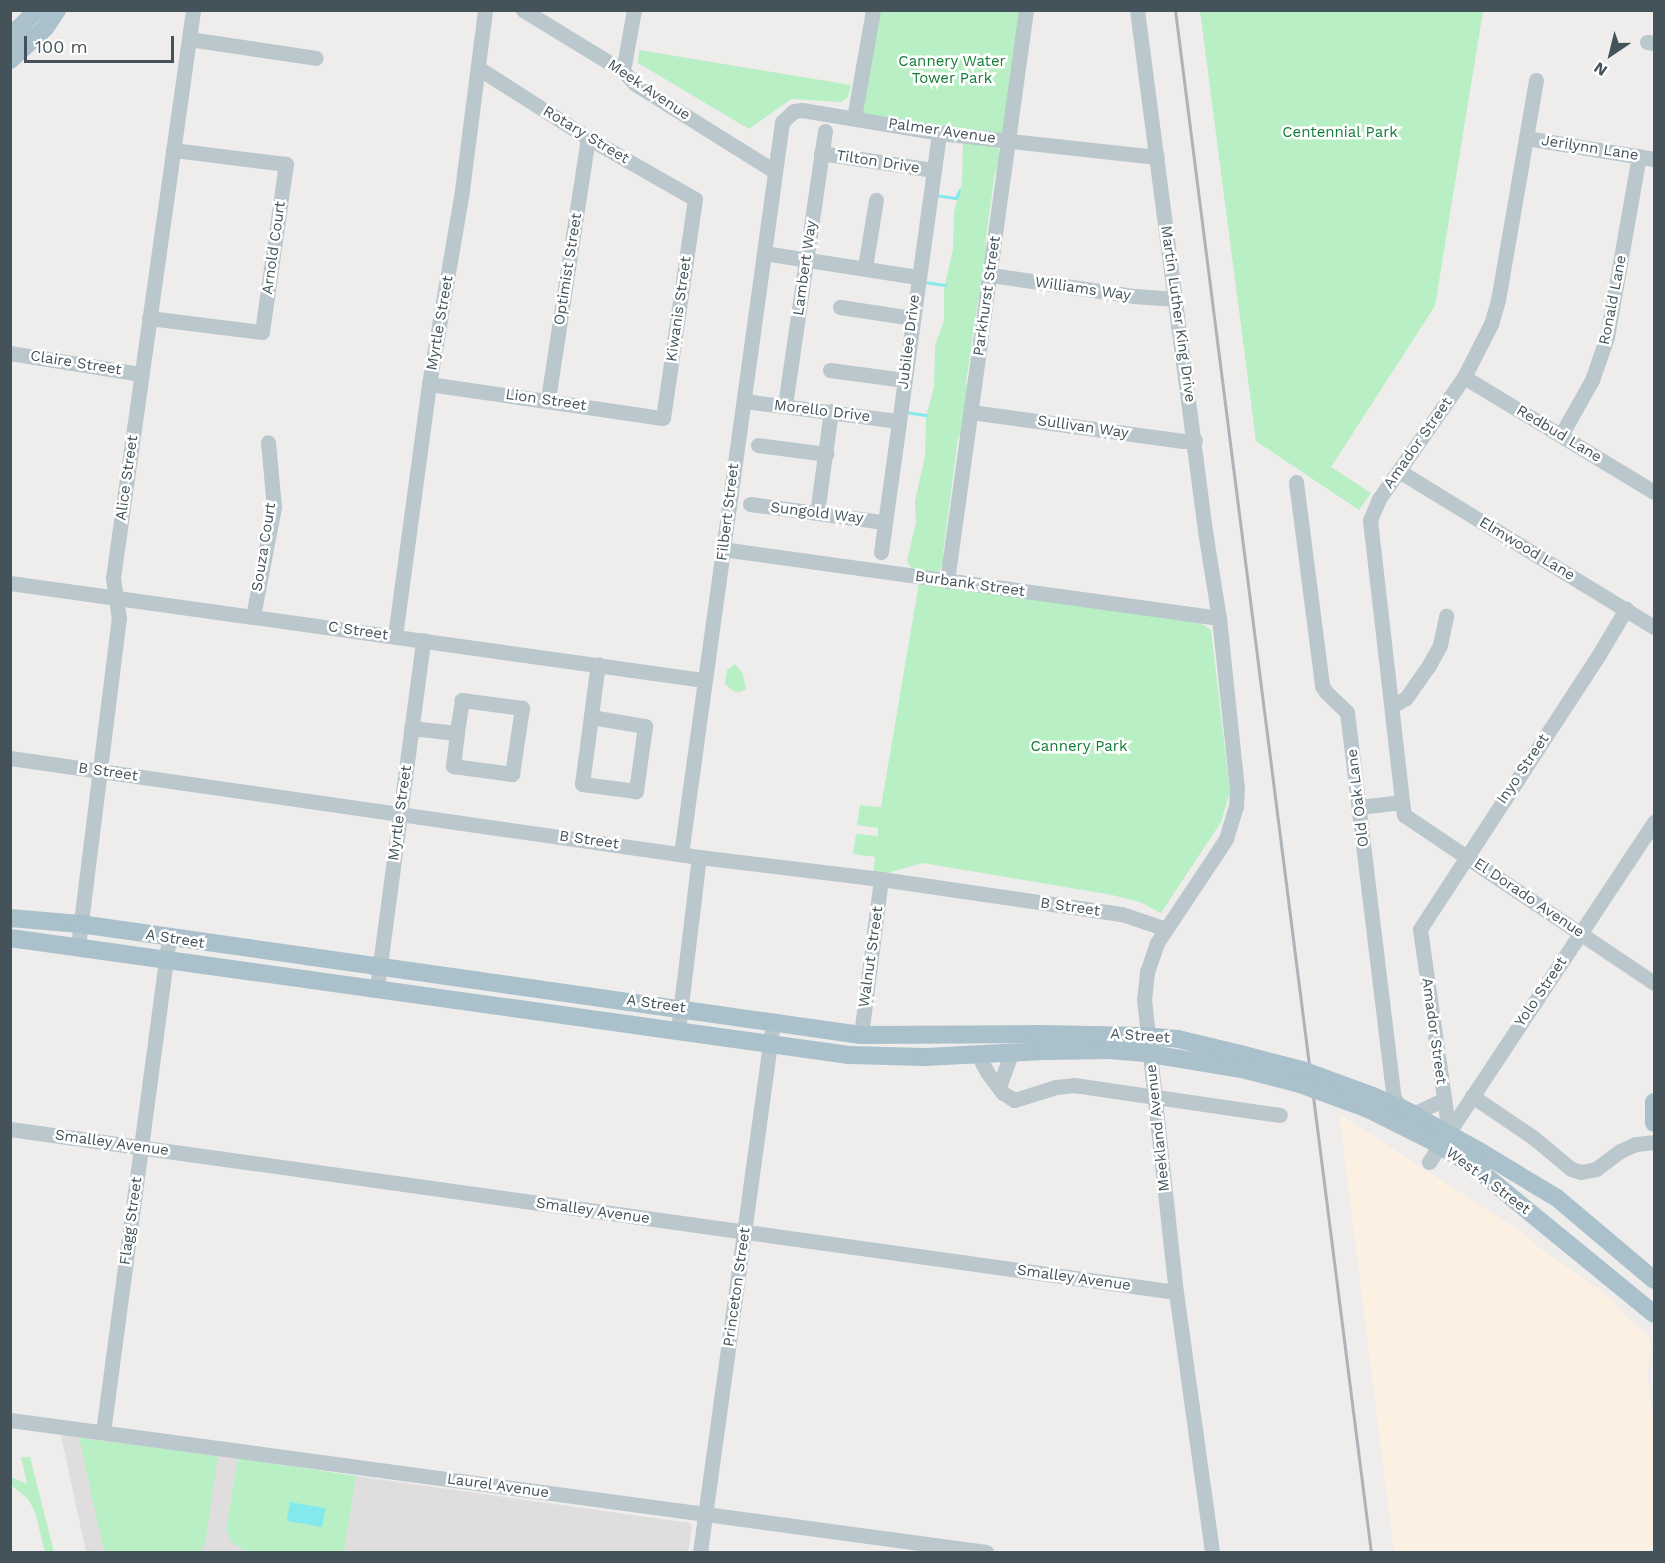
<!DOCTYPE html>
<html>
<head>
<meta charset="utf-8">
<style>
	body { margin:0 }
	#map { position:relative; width:1665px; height:1563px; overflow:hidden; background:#efecec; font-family:"Work Sans",sans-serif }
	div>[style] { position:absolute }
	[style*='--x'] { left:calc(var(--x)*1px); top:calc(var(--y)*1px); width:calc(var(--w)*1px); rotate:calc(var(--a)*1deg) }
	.commercial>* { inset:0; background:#fcf0e3 }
	.education>* { inset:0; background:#e0ddde }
	.green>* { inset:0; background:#b8efc4 }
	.water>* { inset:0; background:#83e9ed; transform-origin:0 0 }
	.stream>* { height:3px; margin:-1.5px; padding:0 1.5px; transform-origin:1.5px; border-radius:1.5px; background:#83e9ed }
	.minor>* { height:15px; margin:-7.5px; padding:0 7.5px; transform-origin:7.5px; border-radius:7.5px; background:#bac7cc }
	.major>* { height:18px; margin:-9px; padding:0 9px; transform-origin:9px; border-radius:9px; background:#aac1cc }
	.rail>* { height:3px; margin:-1.5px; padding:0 1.5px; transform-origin:1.5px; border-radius:1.5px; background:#aeb3b7 }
	.major-bridge>* { height:18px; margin:-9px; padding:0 9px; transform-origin:9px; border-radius:9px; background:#aac1cc }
	span { translate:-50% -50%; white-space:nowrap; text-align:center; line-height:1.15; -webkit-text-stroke:5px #fff; paint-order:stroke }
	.park-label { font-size:15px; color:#147c37 }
	.street-label { font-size:15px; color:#44535a }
	.frame { position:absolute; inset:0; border:12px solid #44535a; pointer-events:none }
	.north { position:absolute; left:1581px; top:24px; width:60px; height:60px; -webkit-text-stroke:4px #fff; paint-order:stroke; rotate:215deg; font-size:16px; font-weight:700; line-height:24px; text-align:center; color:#44535a }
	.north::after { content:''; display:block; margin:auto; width:21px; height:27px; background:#44535a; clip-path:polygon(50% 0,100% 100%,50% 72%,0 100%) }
	.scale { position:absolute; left:24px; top:36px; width:150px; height:27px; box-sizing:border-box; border:3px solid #44535a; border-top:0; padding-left:8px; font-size:18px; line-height:21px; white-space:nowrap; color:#44535a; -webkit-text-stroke:4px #fff; paint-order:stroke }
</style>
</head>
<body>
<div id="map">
	<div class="commercial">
		<div style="clip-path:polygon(1339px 1114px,1523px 1233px,1542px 1250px,1614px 1300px,1619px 1310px,1649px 1336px,1651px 1350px,1647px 1373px,1654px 1428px,1654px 1549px,1634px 1552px,1394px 1552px)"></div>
	</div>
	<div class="education">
		<div style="clip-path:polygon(61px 1435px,238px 1458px,226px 1529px,231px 1542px,247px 1552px,86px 1552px)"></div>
		<div style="clip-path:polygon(356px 1476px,689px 1523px,692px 1527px,688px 1552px,344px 1552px)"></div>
	</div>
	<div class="green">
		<div style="clip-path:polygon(877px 11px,1021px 11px,1005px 127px,1001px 133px,994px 135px,863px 115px,861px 107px)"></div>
		<div style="clip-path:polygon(1200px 11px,1483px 11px,1435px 306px,1331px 467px,1371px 493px,1359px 510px,1256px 441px)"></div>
		<div style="clip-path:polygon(639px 50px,851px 85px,848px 97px,842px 102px,791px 99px,749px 129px,638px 63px)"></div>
		<div style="clip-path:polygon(963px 141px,997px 147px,999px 150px,999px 169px,995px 172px,985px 245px,988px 250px,982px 297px,978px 300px,966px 383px,969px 388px,963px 435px,958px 438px,943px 553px,946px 557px,939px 572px,913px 570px,907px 561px,916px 522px,915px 501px,925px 456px,926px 416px,934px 387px,935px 346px,944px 320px,944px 289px,953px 249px,954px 212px,962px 183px)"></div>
		<div style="clip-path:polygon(919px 583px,1199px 622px,1211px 630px,1230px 792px,1221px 822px,1161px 913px,1140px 902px,1112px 895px,923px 863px,873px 877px,875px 857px,853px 854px,856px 834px,878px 836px,878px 828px,857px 825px,860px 805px,881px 807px)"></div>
		<div style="clip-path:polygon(735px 664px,743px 674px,746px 689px,740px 692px,733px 691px,725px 684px,727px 670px)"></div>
		<div style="clip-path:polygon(79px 1438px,218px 1456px,205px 1544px,200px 1552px,104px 1552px)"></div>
		<div style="clip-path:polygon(21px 1457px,30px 1457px,54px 1552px,45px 1552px,35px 1512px,28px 1499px,11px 1485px,11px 1477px,27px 1484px)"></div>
		<div style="clip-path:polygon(238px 1458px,356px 1476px,344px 1552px,247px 1552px,231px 1542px,226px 1529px)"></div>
	</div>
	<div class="water">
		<div style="left:290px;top:1502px;width:36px;height:19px;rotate:10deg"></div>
	</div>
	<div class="stream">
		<div style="--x:935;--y:195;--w:21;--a:8"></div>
		<div style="--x:956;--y:198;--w:8;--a:-67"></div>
		<div style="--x:924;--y:282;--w:21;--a:8"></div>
		<div style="--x:905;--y:412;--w:21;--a:8"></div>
	</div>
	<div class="minor">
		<div style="--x:523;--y:10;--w:117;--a:31.4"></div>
		<div style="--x:623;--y:71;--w:18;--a:47"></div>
		<div style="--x:635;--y:84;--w:164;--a:32"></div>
		<div style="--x:1137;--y:10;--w:525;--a:82.56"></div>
		<div style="--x:1205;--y:531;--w:88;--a:80.9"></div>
		<div style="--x:1219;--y:618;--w:171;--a:84"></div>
		<div style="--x:1237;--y:788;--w:18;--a:93"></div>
		<div style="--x:1236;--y:806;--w:34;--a:107"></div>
		<div style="--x:1226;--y:839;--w:125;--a:123.6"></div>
		<div style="--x:1157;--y:943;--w:31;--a:109"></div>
		<div style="--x:1147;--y:972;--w:27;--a:96"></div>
		<div style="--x:1144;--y:999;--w:295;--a:83.8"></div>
		<div style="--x:1176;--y:1292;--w:262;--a:82.1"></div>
		<div style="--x:189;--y:39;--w:128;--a:8.5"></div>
		<div style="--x:1647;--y:42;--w:7;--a:8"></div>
		<div style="--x:623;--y:71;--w:62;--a:-79.8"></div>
		<div style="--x:1536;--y:80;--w:223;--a:99.8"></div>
		<div style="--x:1498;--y:300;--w:25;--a:106"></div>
		<div style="--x:1491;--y:324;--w:59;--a:117"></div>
		<div style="--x:1464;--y:377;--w:149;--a:124.9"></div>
		<div style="--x:1379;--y:499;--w:23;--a:113"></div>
		<div style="--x:1370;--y:520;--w:284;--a:83.5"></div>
		<div style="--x:1402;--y:802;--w:13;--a:81"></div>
		<div style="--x:1404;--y:815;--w:301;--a:33.9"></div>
		<div style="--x:854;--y:118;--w:110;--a:-80"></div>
		<div style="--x:1526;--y:138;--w:130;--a:9.3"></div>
		<div style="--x:821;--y:153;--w:114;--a:8.6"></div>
		<div style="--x:764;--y:253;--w:155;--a:8.9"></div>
		<div style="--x:865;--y:267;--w:68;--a:-80.7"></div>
		<div style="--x:991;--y:275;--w:145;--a:8.4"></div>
		<div style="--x:1134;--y:296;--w:42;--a:4.1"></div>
		<div style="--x:840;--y:307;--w:74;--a:8.6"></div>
		<div style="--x:149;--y:318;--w:114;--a:7.1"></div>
		<div style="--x:262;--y:332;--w:170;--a:-81.9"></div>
		<div style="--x:286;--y:164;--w:114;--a:-172.9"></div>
		<div style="--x:10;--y:353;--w:133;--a:9.1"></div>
		<div style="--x:830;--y:370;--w:75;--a:7.7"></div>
		<div style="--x:1464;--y:377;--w:222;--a:31.2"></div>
		<div style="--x:429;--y:384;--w:236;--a:8.3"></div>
		<div style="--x:663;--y:418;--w:221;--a:-81.7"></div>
		<div style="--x:695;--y:199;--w:123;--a:-150.3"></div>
		<div style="--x:588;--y:138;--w:130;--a:-147.5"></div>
		<div style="--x:548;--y:399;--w:264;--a:-81.3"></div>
		<div style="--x:744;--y:401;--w:156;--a:7.4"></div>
		<div style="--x:785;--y:405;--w:277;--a:-81.7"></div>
		<div style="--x:971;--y:412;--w:214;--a:7.8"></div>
		<div style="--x:1183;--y:441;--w:12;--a:-5"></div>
		<div style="--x:1561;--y:435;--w:63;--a:-60.6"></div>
		<div style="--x:1592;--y:380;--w:46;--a:-70.8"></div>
		<div style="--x:1607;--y:337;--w:184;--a:-80"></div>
		<div style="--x:758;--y:445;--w:69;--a:7.5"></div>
		<div style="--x:1399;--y:471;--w:299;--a:31.5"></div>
		<div style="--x:1296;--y:482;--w:206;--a:82.7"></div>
		<div style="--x:1322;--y:686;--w:7;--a:56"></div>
		<div style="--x:1326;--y:692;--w:29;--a:44"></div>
		<div style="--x:1347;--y:712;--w:389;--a:83.1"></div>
		<div style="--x:1394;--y:1098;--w:7;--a:56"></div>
		<div style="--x:1398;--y:1104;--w:19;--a:28"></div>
		<div style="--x:1415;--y:1113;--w:31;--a:-25"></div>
		<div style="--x:750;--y:504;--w:135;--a:7.7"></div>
		<div style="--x:817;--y:513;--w:103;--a:-82.2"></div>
		<div style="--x:722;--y:549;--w:502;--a:7.9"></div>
		<div style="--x:881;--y:552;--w:423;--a:-82.1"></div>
		<div style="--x:947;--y:581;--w:576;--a:-82.12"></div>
		<div style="--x:10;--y:583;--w:701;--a:7.96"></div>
		<div style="--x:253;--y:616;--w:111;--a:-79.1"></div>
		<div style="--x:274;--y:507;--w:65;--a:-95.3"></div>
		<div style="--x:395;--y:636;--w:254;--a:-82.3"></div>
		<div style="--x:429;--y:384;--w:197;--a:-80.3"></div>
		<div style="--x:462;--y:190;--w:181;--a:-82.7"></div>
		<div style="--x:1392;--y:706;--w:16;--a:-30"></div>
		<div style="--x:1406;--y:698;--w:38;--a:-55"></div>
		<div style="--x:1428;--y:667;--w:25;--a:-61"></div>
		<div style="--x:1440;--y:645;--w:30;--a:-78"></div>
		<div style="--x:591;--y:717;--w:55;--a:9.5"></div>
		<div style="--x:645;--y:726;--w:66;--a:97.9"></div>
		<div style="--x:636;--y:791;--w:54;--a:-172.6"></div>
		<div style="--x:582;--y:784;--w:107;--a:-82.5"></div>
		<div style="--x:596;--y:678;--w:14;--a:-82"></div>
		<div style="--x:411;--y:728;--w:46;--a:6.2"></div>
		<div style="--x:457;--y:733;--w:33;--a:97"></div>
		<div style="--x:453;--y:766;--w:60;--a:7.7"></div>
		<div style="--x:512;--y:774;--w:67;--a:-81.4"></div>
		<div style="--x:522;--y:708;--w:61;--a:-172.4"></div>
		<div style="--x:462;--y:700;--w:33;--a:99"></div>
		<div style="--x:10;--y:758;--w:696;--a:8.18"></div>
		<div style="--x:699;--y:857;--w:183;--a:6.9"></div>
		<div style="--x:881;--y:879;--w:244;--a:8.3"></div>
		<div style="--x:1122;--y:914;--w:46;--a:18.8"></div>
		<div style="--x:1359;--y:807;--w:43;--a:-6.6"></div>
		<div style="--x:681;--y:854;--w:739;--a:-82.14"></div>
		<div style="--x:782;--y:122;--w:16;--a:-43"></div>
		<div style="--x:794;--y:111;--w:8;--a:-7"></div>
		<div style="--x:802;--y:110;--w:139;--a:9.5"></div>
		<div style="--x:939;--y:133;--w:219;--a:6.3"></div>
		<div style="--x:78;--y:946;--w:330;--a:-82.9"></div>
		<div style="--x:119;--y:619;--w:41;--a:-98.3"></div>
		<div style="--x:113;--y:578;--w:574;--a:-81.98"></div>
		<div style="--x:377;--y:987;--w:350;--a:-82.4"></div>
		<div style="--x:678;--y:1030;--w:174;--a:-83.1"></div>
		<div style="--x:861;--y:1035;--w:157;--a:-82.7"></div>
		<div style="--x:978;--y:1055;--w:19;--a:62"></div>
		<div style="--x:987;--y:1072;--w:26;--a:53"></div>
		<div style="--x:1003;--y:1093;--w:13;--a:32"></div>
		<div style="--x:1014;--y:1100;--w:44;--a:-17.2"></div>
		<div style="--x:1056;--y:1087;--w:18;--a:-6"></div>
		<div style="--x:1074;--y:1085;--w:208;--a:8.3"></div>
		<div style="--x:999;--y:1087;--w:35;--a:-70"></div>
		<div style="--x:1472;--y:1096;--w:75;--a:34.1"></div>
		<div style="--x:1534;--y:1138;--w:48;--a:40"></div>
		<div style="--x:1571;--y:1169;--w:10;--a:17"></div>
		<div style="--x:1581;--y:1172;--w:15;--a:-11"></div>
		<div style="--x:1596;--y:1169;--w:30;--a:-37"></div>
		<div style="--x:1620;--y:1151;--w:17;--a:-24"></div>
		<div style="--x:1636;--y:1144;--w:18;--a:-6"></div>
		<div style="--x:10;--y:1129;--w:1177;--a:7.96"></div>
		<div style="--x:1449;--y:1133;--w:206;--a:-98.1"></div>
		<div style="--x:1420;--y:929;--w:320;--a:-56.9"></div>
		<div style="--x:1595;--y:661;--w:61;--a:-59.2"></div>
		<div style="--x:1429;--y:1162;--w:408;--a:-56.5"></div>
		<div style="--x:10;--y:1420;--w:985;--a:7.7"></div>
		<div style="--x:103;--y:1432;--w:498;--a:-82.4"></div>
		<div style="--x:700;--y:1552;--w:535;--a:-82.16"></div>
	</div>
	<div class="major">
		<div style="--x:10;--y:37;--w:38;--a:-45"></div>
		<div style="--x:10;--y:60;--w:47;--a:-42.4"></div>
		<div style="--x:45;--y:28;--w:22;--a:-56"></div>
		<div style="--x:10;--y:918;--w:70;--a:4.9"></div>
		<div style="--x:80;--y:924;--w:789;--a:8.09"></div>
		<div style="--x:861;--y:1035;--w:179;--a:-0.3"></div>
		<div style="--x:10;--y:938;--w:847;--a:7.94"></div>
		<div style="--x:849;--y:1055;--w:76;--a:1.5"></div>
		<div style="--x:925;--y:1057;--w:120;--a:-2.9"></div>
		<div style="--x:1654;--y:1102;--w:21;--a:90"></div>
		<div style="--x:1479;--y:1151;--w:91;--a:31.1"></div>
		<div style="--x:1557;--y:1198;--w:127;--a:40.2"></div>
		<div style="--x:1472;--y:1165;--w:235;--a:39.3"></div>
	</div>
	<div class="rail">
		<div style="--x:1175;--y:10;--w:1554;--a:82.76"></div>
	</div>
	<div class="major-bridge">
		<div style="--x:1040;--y:1034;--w:105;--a:1.1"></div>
		<div style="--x:1145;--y:1036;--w:33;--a:5"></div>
		<div style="--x:1178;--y:1039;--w:64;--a:13.6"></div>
		<div style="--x:1240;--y:1054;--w:64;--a:14.5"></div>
		<div style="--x:1302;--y:1070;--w:76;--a:20.1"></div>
		<div style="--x:1373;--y:1096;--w:39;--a:24"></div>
		<div style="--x:1409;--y:1112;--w:80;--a:29.1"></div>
		<div style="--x:1045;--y:1051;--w:64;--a:-0.9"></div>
		<div style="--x:1109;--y:1050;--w:36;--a:5"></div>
		<div style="--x:1145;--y:1053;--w:98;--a:9.4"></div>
		<div style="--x:1242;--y:1069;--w:60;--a:14.5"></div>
		<div style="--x:1300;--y:1084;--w:70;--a:20"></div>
		<div style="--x:1366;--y:1108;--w:76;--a:26.6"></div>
		<div style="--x:1434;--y:1142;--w:44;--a:31.2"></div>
	</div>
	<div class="park-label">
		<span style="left:952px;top:70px">Cannery Water<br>Tower Park</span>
		<span style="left:1340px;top:133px">Centennial Park</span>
		<span style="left:1079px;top:747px">Cannery Park</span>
	</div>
	<div class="street-label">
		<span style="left:649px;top:90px;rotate:34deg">Meek Avenue</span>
		<span style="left:942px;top:131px;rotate:8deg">Palmer Avenue</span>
		<span style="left:586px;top:135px;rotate:31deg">Rotary Street</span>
		<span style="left:1590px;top:148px;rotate:9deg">Jerilynn Lane</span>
		<span style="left:878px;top:162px;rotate:9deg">Tilton Drive</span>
		<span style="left:274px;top:248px;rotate:-82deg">Arnold Court</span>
		<span style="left:805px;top:268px;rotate:-82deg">Lambert Way</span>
		<span style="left:568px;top:269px;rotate:-81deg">Optimist Street</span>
		<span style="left:1083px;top:289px;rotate:8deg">Williams Way</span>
		<span style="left:987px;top:296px;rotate:-82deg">Parkhurst Street</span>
		<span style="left:1613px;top:300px;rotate:-79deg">Ronald Lane</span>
		<span style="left:679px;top:309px;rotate:-82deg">Kiwanis Street</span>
		<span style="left:1178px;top:314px;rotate:82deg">Martin Luther King Drive</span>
		<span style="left:440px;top:323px;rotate:-80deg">Myrtle Street</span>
		<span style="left:909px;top:342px;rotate:-83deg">Jubilee Drive</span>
		<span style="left:76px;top:363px;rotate:9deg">Claire Street</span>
		<span style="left:546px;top:400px;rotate:8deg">Lion Street</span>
		<span style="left:822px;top:411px;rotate:7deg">Morello Drive</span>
		<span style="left:1083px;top:427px;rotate:8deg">Sullivan Way</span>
		<span style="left:1559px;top:434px;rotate:31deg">Redbud Lane</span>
		<span style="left:1418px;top:443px;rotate:-55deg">Amador Street</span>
		<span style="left:127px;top:478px;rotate:-82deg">Alice Street</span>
		<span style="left:728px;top:512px;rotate:-83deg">Filbert Street</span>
		<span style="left:817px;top:513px;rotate:7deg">Sungold Way</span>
		<span style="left:264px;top:547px;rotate:-81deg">Souza Court</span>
		<span style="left:1527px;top:549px;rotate:31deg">Elmwood Lane</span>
		<span style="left:970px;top:584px;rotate:8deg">Burbank Street</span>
		<span style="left:358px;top:631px;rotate:8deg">C Street</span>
		<span style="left:1523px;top:769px;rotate:-56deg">Inyo Street</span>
		<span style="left:108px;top:772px;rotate:8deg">B Street</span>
		<span style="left:1358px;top:798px;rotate:-97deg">Old Oak Lane</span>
		<span style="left:400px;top:813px;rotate:-82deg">Myrtle Street</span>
		<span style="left:589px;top:840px;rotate:8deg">B Street</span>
		<span style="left:1529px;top:898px;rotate:34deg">El Dorado Avenue</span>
		<span style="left:1070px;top:907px;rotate:8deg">B Street</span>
		<span style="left:175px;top:939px;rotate:9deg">A Street</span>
		<span style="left:871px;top:957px;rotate:-82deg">Walnut Street</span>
		<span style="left:1541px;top:992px;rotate:-56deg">Yolo Street</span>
		<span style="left:656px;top:1004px;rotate:8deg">A Street</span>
		<span style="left:1434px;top:1031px;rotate:82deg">Amador Street</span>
		<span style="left:1140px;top:1036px;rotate:4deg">A Street</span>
		<span style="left:1158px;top:1128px;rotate:-96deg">Meekland Avenue</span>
		<span style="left:112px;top:1143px;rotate:8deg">Smalley Avenue</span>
		<span style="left:1488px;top:1181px;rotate:37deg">West A Street</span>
		<span style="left:593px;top:1211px;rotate:8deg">Smalley Avenue</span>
		<span style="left:131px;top:1221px;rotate:-82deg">Flagg Street</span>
		<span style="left:1074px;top:1278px;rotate:8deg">Smalley Avenue</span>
		<span style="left:737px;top:1287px;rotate:-82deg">Princeton Street</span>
		<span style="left:498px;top:1486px;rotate:8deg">Laurel Avenue</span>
	</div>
	<div class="frame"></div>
	<div class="north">N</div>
	<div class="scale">100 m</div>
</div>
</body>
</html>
